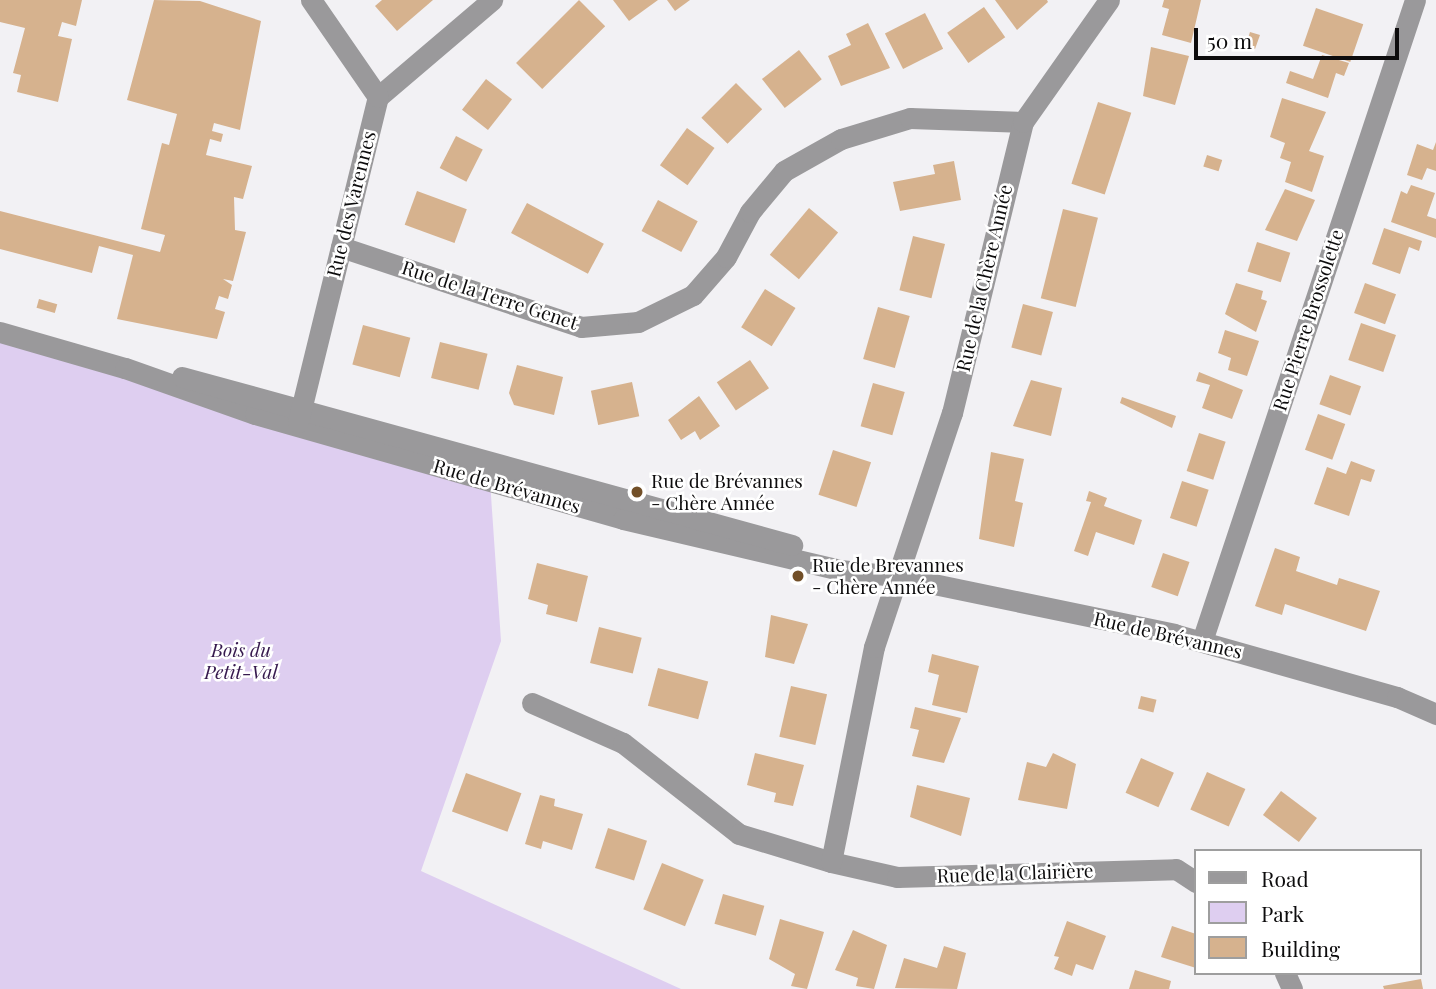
<!DOCTYPE html>
<html>
<head>
<meta charset="utf-8">
<style>
	body { margin:0 }
	#map { position:relative; width:1436px; height:989px; overflow:hidden; background:#f2f1f4; font-family:"Playfair Display",serif }
	div>[style] { position:absolute }
	[style*='--x'] { left:calc(var(--x)*1px); top:calc(var(--y)*1px); width:calc(var(--w)*1px); rotate:calc(var(--a)*1deg) }
	.green>* { inset:0; background:#decef0 }
	.building>* { inset:0; background:#d6b28e; transform-origin:0 0 }
	.minor>* { height:21px; margin:-10.5px; padding:0 10.5px; transform-origin:10.5px; border-radius:10.5px; background:#9a999b }
	.dots>* { width:19px; height:19px; translate:-50% -50%; box-sizing:border-box; border:4px solid #fff; border-radius:50% }
	span { translate:-50% -50%; white-space:nowrap; text-align:center; line-height:1.15; -webkit-text-stroke:5px #fff; paint-order:stroke }
	.street-label { font-size:19px; color:#0d0c0d }
	.poi-label { font-size:19px; color:#0d0c0d }
	.left { translate:0 -50%; text-align:left }
	.park-label { font-size:19px; color:#36194e; font-style:italic }
	.legend { position:absolute; left:1194px; top:849px; width:228px; height:126px; box-sizing:border-box; background:#fff; border:2px solid #9e9e9e; margin:0; padding:9px 12px; list-style:none; font-size:21px; color:#0d0c0d }
	.legend li { display:flex; align-items:center; gap:14px; height:35px }
	.legend b { width:35px; border:2px solid #9e9e9e }
	.scale { position:absolute; left:1194px; top:28px; width:205px; height:32px; box-sizing:border-box; border:4px solid #0d0c0d; border-top:0; padding-left:9px; font-size:21px; line-height:24px; white-space:nowrap; color:#0d0c0d; -webkit-text-stroke:5px #fff; paint-order:stroke }
</style>
</head>
<body>
<div id="map">
	<div class="green">
		<div style="clip-path:polygon(0 333px,490px 481px,501px 641px,421px 871px,681px 989px,0 989px)"></div>
	</div>
	<div class="building">
		<div style="clip-path:polygon(0 0,82px 0,76px 26px,62px 22px,58px 36px,72px 39px,58px 102px,17px 92px,21px 75px,13px 73px,25px 28px,0 22px)"></div>
		<div style="clip-path:polygon(154px 0,200px 1px,261px 21px,240px 130px,214px 123px,212px 131px,223px 134px,221px 142px,210px 139px,206px 155px,252px 166px,243px 199px,234px 197px,235px 230px,246px 232px,233px 281px,223px 279px,232px 285px,228px 299px,219px 296px,215px 309px,225px 312px,217px 339px,117px 319px,133px 255px,99px 246px,92px 273px,0 249px,0 211px,160px 252px,165px 235px,141px 229px,162px 143px,169px 145px,177px 114px,127px 100px)"></div>
		<div style="clip-path:polygon(382px 0,433px 0,397px 31px,375px 6px)"></div>
		<div style="left:579px;top:0;width:37px;height:89px;rotate:45deg"></div>
		<div style="clip-path:polygon(613px 0,658px 0,629px 21px)"></div>
		<div style="clip-path:polygon(667px 0,690px 0,675px 11px)"></div>
		<div style="clip-path:polygon(995px 0,1047px 0,1048px 2px,1017px 30px)"></div>
		<div style="clip-path:polygon(1164px 0,1201px 0,1191px 43px,1162px 35px,1169px 9px,1162px 7px)"></div>
		<div style="left:984px;top:7px;width:37px;height:45px;rotate:55deg"></div>
		<div style="left:1316px;top:8px;width:50px;height:40px;rotate:19deg"></div>
		<div style="left:925px;top:13px;width:40px;height:45px;rotate:63deg"></div>
		<div style="clip-path:polygon(868px 23px,890px 68px,841px 86px,828px 56px,851px 45px,846px 34px)"></div>
		<div style="clip-path:polygon(1250px 32px,1260px 35px,1255px 49px,1246px 45px)"></div>
		<div style="clip-path:polygon(1151px 47px,1189px 56px,1175px 105px,1143px 96px)"></div>
		<div style="left:799px;top:50px;width:37px;height:47px;rotate:52deg"></div>
		<div style="clip-path:polygon(1322px 55px,1349px 63px,1344px 76px,1336px 73px,1328px 98px,1286px 83px,1290px 71px,1313px 79px)"></div>
		<div style="left:486px;top:79px;width:33px;height:39px;rotate:38deg"></div>
		<div style="left:736px;top:83px;width:37px;height:49px;rotate:45deg"></div>
		<div style="clip-path:polygon(1282px 98px,1326px 112px,1309px 151px,1324px 156px,1312px 192px,1285px 182px,1291px 162px,1280px 158px,1285px 143px,1270px 137px)"></div>
		<div style="left:1098px;top:102px;width:35px;height:86px;rotate:18deg"></div>
		<div style="left:687px;top:128px;width:34px;height:46px;rotate:36deg"></div>
		<div style="left:456px;top:136px;width:30px;height:36px;rotate:27deg"></div>
		<div style="clip-path:polygon(1436px 142px,1436px 171px,1427px 168px,1422px 180px,1407px 175px,1417px 144px,1433px 150px)"></div>
		<div style="left:1207px;top:155px;width:16px;height:12px;rotate:18deg"></div>
		<div style="clip-path:polygon(954px 161px,961px 200px,900px 211px,893px 182px,935px 174px,933px 165px)"></div>
		<div style="clip-path:polygon(1411px 185px,1435px 193px,1427px 216px,1436px 219px,1436px 238px,1391px 222px,1401px 191px,1407px 194px)"></div>
		<div style="clip-path:polygon(1285px 189px,1315px 200px,1297px 241px,1265px 230px)"></div>
		<div style="left:417px;top:191px;width:53px;height:36px;rotate:20deg"></div>
		<div style="left:658px;top:200px;width:45px;height:35px;rotate:28deg"></div>
		<div style="left:527px;top:203px;width:87px;height:34px;rotate:28deg"></div>
		<div style="left:809px;top:208px;width:38px;height:61px;rotate:40deg"></div>
		<div style="left:1063px;top:209px;width:36px;height:92px;rotate:14deg"></div>
		<div style="clip-path:polygon(1384px 228px,1422px 241px,1419px 251px,1409px 247px,1400px 274px,1372px 264px)"></div>
		<div style="left:913px;top:236px;width:33px;height:56px;rotate:14deg"></div>
		<div style="left:1257px;top:242px;width:35px;height:31px;rotate:18deg"></div>
		<div style="clip-path:polygon(1236px 283px,1263px 291px,1261px 299px,1267px 301px,1256px 332px,1225px 314px)"></div>
		<div style="left:1365px;top:283px;width:33px;height:32px;rotate:20deg"></div>
		<div style="left:765px;top:289px;width:36px;height:45px;rotate:32deg"></div>
		<div style="left:39px;top:299px;width:19px;height:9px;rotate:16deg"></div>
		<div style="left:1023px;top:304px;width:31px;height:45px;rotate:15deg"></div>
		<div style="left:878px;top:307px;width:33px;height:54px;rotate:16deg"></div>
		<div style="left:1361px;top:323px;width:37px;height:39px;rotate:19deg"></div>
		<div style="left:363px;top:325px;width:49px;height:41px;rotate:15deg"></div>
		<div style="clip-path:polygon(1225px 330px,1259px 341px,1247px 376px,1228px 370px,1231px 358px,1218px 353px)"></div>
		<div style="left:440px;top:342px;width:49px;height:37px;rotate:14deg"></div>
		<div style="left:750px;top:360px;width:34px;height:40px;rotate:56deg"></div>
		<div style="clip-path:polygon(517px 365px,563px 377px,554px 415px,514px 405px,509px 393px)"></div>
		<div style="clip-path:polygon(1199px 372px,1243px 390px,1232px 419px,1202px 408px,1210px 385px,1196px 381px)"></div>
		<div style="left:1330px;top:375px;width:33px;height:31px;rotate:20deg"></div>
		<div style="clip-path:polygon(1031px 380px,1062px 388px,1051px 436px,1013px 426px)"></div>
		<div style="left:632px;top:382px;width:35px;height:42px;rotate:78deg"></div>
		<div style="left:873px;top:383px;width:33px;height:45px;rotate:16deg"></div>
		<div style="clip-path:polygon(699px 396px,720px 426px,700px 440px,695px 431px,681px 440px,668px 420px)"></div>
		<div style="clip-path:polygon(1122px 397px,1176px 416px,1172px 428px,1120px 403px)"></div>
		<div style="left:1318px;top:414px;width:29px;height:38px;rotate:20deg"></div>
		<div style="left:1199px;top:433px;width:28px;height:40px;rotate:18deg"></div>
		<div style="left:833px;top:450px;width:40px;height:47px;rotate:18deg"></div>
		<div style="clip-path:polygon(991px 452px,1024px 459px,1015px 501px,1023px 503px,1014px 547px,979px 539px)"></div>
		<div style="clip-path:polygon(1351px 461px,1375px 470px,1371px 482px,1361px 479px,1349px 516px,1314px 504px,1327px 467px,1346px 474px)"></div>
		<div style="left:1182px;top:481px;width:28px;height:39px;rotate:18deg"></div>
		<div style="clip-path:polygon(1089px 491px,1107px 498px,1104px 506px,1142px 520px,1134px 545px,1096px 532px,1088px 556px,1074px 551px,1091px 502px,1086px 501px)"></div>
		<div style="clip-path:polygon(1275px 548px,1300px 557px,1296px 571px,1337px 585px,1339px 578px,1380px 591px,1366px 631px,1285px 604px,1282px 615px,1255px 606px)"></div>
		<div style="left:1163px;top:553px;width:28px;height:36px;rotate:19deg"></div>
		<div style="clip-path:polygon(537px 563px,588px 576px,577px 622px,546px 614px,548px 605px,528px 599px)"></div>
		<div style="clip-path:polygon(771px 615px,808px 624px,794px 664px,765px 657px)"></div>
		<div style="left:599px;top:627px;width:44px;height:37px;rotate:14deg"></div>
		<div style="clip-path:polygon(932px 654px,979px 666px,967px 713px,932px 705px,939px 675px,928px 672px)"></div>
		<div style="left:658px;top:668px;width:52px;height:39px;rotate:15deg"></div>
		<div style="left:791px;top:686px;width:37px;height:52px;rotate:13deg"></div>
		<div style="left:1141px;top:696px;width:16px;height:13px;rotate:14deg"></div>
		<div style="clip-path:polygon(915px 707px,961px 718px,944px 763px,912px 756px,919px 730px,910px 728px)"></div>
		<div style="clip-path:polygon(755px 753px,804px 765px,793px 806px,774px 802px,776px 793px,747px 785px)"></div>
		<div style="clip-path:polygon(1053px 753px,1076px 764px,1067px 809px,1018px 800px,1027px 762px,1046px 767px)"></div>
		<div style="left:1141px;top:758px;width:36px;height:38px;rotate:24deg"></div>
		<div style="left:1207px;top:772px;width:42px;height:41px;rotate:24deg"></div>
		<div style="left:466px;top:773px;width:59px;height:41px;rotate:20deg"></div>
		<div style="clip-path:polygon(917px 785px,970px 798px,961px 836px,910px 817px)"></div>
		<div style="left:1281px;top:791px;width:45px;height:30px;rotate:37deg"></div>
		<div style="clip-path:polygon(540px 795px,555px 799px,554px 806px,583px 814px,572px 850px,543px 841px,541px 849px,525px 844px)"></div>
		<div style="left:608px;top:828px;width:41px;height:42px;rotate:18deg"></div>
		<div style="left:662px;top:863px;width:45px;height:50px;rotate:22deg"></div>
		<div style="left:723px;top:894px;width:43px;height:31px;rotate:16deg"></div>
		<div style="clip-path:polygon(780px 919px,824px 932px,807px 989px,791px 986px,795px 974px,769px 959px)"></div>
		<div style="clip-path:polygon(1067px 921px,1106px 936px,1093px 970px,1076px 964px,1072px 976px,1054px 969px,1059px 957px,1054px 956px)"></div>
		<div style="clip-path:polygon(1172px 926px,1196px 934px,1196px 968px,1161px 957px)"></div>
		<div style="clip-path:polygon(853px 930px,887px 945px,874px 989px,856px 986px,858px 978px,835px 970px)"></div>
		<div style="clip-path:polygon(944px 946px,966px 953px,957px 989px,895px 988px,904px 958px,937px 968px)"></div>
		<div style="clip-path:polygon(1135px 970px,1171px 981px,1169px 989px,1129px 989px)"></div>
		<div style="clip-path:polygon(1421px 979px,1423px 989px,1384px 989px,1383px 986px)"></div>
	</div>
	<div class="minor">
		<div style="--x:378;--y:97;--w:150;--a:-40.4"></div>
		<div style="--x:341;--y:247;--w:253;--a:18.4"></div>
		<div style="--x:581;--y:327;--w:57;--a:-5"></div>
		<div style="--x:638;--y:322;--w:61;--a:-26.1"></div>
		<div style="--x:693;--y:295;--w:50;--a:-49"></div>
		<div style="--x:726;--y:257;--w:51;--a:-61.9"></div>
		<div style="--x:750;--y:212;--w:53;--a:-50.3"></div>
		<div style="--x:784;--y:171;--w:65;--a:-29.3"></div>
		<div style="--x:841;--y:139;--w:72;--a:-16.9"></div>
		<div style="--x:910;--y:118;--w:113;--a:2"></div>
		<div style="--x:0;--y:332;--w:130;--a:16.1"></div>
		<div style="--x:125;--y:368;--w:138;--a:19.5"></div>
		<div style="--x:255;--y:414;--w:383;--a:15.9"></div>
		<div style="--x:623;--y:519;--w:223;--a:13.2"></div>
		<div style="--x:840;--y:570;--w:55;--a:6.2"></div>
		<div style="--x:895;--y:576;--w:285;--a:11.7"></div>
		<div style="--x:1174;--y:634;--w:232;--a:15.8"></div>
		<div style="--x:1397;--y:697;--w:43;--a:23.6"></div>
		<div style="--x:182;--y:377;--w:633;--a:15.4"></div>
		<div style="--x:298;--y:422;--w:335;--a:-76.2"></div>
		<div style="--x:378;--y:97;--w:118;--a:-124.6"></div>
		<div style="--x:1202;--y:641;--w:675;--a:-71.62"></div>
		<div style="--x:532;--y:703;--w:99;--a:23.7"></div>
		<div style="--x:623;--y:743;--w:147;--a:38.1"></div>
		<div style="--x:739;--y:834;--w:96;--a:16.9"></div>
		<div style="--x:831;--y:862;--w:68;--a:12.8"></div>
		<div style="--x:897;--y:877;--w:279;--a:-1.6"></div>
		<div style="--x:1176;--y:869;--w:24;--a:33"></div>
		<div style="--x:831;--y:862;--w:219;--a:-78.7"></div>
		<div style="--x:874;--y:647;--w:247;--a:-71.6"></div>
		<div style="--x:952;--y:413;--w:300;--a:-76.3"></div>
		<div style="--x:1023;--y:122;--w:149;--a:-54.8"></div>
		<div style="--x:1285;--y:973;--w:17;--a:66"></div>
	</div>
	<div class="dots">
		<div style="left:637px;top:492px;background:#724f28"></div>
		<div style="left:798px;top:576px;background:#724f28"></div>
	</div>
	<div class="street-label">
		<span style="left:351px;top:204px;rotate:-76deg">Rue des Varennes</span>
		<span style="left:984px;top:278px;rotate:-77deg">Rue de la Chère Année</span>
		<span style="left:490px;top:295px;rotate:18deg">Rue de la Terre Genet</span>
		<span style="left:1308px;top:320px;rotate:-72deg">Rue Pierre Brossolette</span>
		<span style="left:507px;top:486px;rotate:16deg">Rue de Brévannes</span>
		<span style="left:1168px;top:635px;rotate:13deg">Rue de Brévannes</span>
		<span style="left:1015px;top:873px;rotate:-2deg">Rue de la Clairière</span>
	</div>
	<div class="poi-label">
		<span class="left" style="left:651px;top:492px">Rue de Brévannes<br>- Chère Année</span>
		<span class="left" style="left:812px;top:576px">Rue de Brevannes<br>- Chère Année</span>
	</div>
	<div class="park-label">
		<span style="left:241px;top:661px">Bois du<br>Petit-Val</span>
	</div>
	<ul class="legend">
	<li><b style="height:9px;background:#9a999b"></b>Road</li>
	<li><b style="height:19px;background:#decef0"></b>Park</li>
	<li><b style="height:19px;background:#d6b28e"></b>Building</li>
	</ul>
	<div class="scale">50 m</div>
</div>
</body>
</html>
